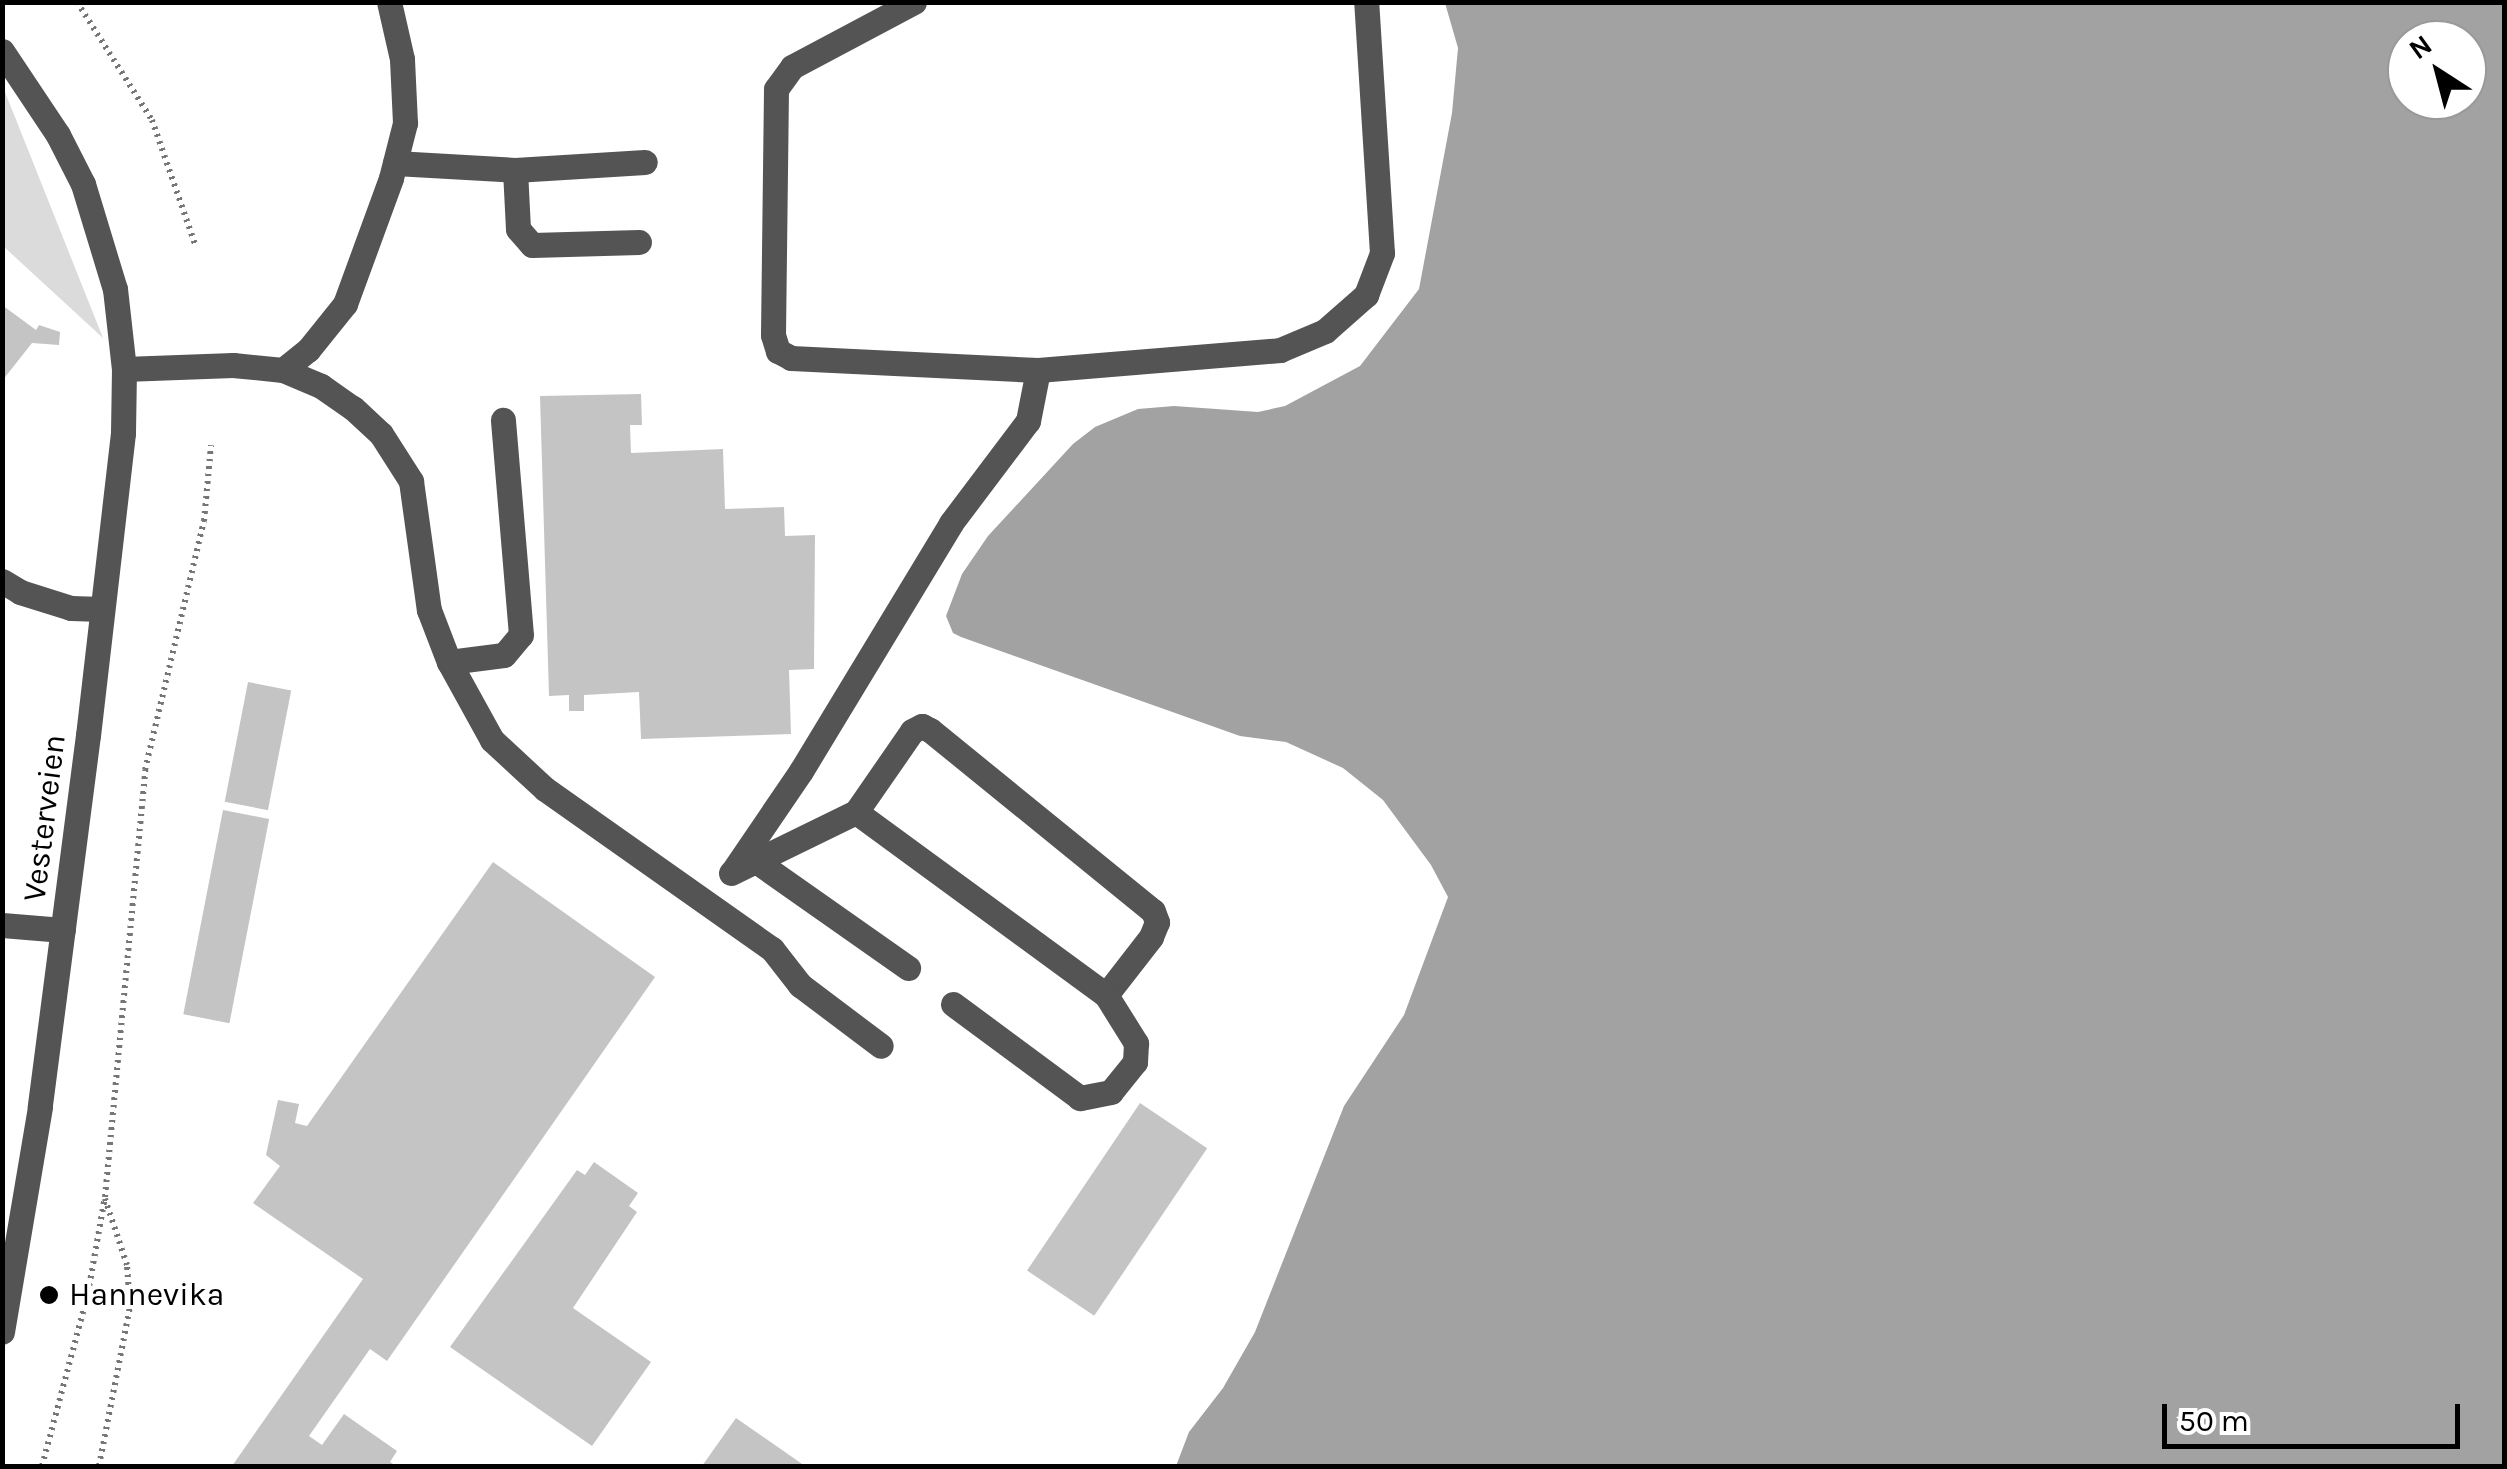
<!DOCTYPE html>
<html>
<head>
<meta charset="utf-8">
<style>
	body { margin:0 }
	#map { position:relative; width:2507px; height:1469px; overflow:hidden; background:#fff; font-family:Karla,sans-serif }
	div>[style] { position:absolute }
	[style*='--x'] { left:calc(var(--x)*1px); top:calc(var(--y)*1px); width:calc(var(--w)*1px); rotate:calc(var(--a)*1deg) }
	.green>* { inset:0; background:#dbdbdb }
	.water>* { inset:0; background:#a2a2a2 }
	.building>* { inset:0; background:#c4c4c4; transform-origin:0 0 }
	.path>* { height:6px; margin-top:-3px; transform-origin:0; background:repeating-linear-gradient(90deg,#767676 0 2.5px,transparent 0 7.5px) }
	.minor>* { height:25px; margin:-12.5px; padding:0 12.5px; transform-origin:12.5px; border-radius:12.5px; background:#545454 }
	.dots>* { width:28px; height:28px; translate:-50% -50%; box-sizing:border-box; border:5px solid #fff; border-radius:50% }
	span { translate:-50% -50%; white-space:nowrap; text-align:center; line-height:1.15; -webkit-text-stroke:8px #fff; paint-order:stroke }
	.street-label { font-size:32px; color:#000 }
	.poi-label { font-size:32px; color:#000 }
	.left { translate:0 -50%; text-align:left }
	.frame { position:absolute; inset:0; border:5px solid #000; pointer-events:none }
	.north { position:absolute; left:2387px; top:20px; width:100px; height:100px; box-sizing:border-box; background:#fff; border:2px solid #999; border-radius:50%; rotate:324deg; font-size:28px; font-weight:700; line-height:40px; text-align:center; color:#000 }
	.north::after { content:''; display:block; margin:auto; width:35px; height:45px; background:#000; clip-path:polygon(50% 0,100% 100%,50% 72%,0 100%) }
	.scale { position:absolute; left:2162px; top:1404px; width:298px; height:45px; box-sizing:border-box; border:5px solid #000; border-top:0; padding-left:12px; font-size:30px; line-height:35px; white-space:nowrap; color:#000; -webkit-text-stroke:8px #fff; paint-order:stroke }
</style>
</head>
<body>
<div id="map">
	<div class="green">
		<div style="clip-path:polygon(3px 87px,103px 338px,3px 246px)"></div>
	</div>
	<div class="water">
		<div style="clip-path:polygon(evenodd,1445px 3px,2504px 3px,2504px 1466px,1176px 1466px,1189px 1432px,1223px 1388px,1255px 1332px,1344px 1106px,1404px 1015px,1448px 897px,1431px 865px,1383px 800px,1343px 768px,1286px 742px,1240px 736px,961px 637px,953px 633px,946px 616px,962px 574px,988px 536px,1073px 444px,1095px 427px,1138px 409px,1174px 406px,1258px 412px,1285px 406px,1360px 366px,1419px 289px,1452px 113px,1458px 48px,1445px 3px,2407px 40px,2467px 40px,2467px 100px,2407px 100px,2407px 40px)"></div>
	</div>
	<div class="building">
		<div style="clip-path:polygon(2px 305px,36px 330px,39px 325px,60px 332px,59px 345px,32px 343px,2px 381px)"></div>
		<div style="clip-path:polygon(641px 394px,642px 425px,630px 425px,631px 453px,723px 449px,725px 509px,784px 507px,785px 536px,815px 535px,814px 669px,789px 670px,791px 734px,641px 739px,639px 692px,584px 695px,584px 711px,569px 711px,569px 695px,549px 696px,540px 396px)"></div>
		<div style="left:248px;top:682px;width:44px;height:122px;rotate:11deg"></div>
		<div style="left:223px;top:810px;width:47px;height:208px;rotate:11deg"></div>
		<div style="clip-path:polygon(493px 862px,655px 977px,387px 1361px,370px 1349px,309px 1436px,322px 1445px,344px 1414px,397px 1451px,390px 1462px,396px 1466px,232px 1466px,363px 1279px,253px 1203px,280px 1166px,266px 1155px,278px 1100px,299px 1104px,295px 1123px,307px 1126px)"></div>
		<div style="left:1140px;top:1103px;width:81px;height:202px;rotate:34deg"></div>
		<div style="clip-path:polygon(594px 1162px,638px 1193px,629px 1206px,637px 1212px,573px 1308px,651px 1362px,592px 1446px,450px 1347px,577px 1170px,585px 1175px)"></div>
		<div style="clip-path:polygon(736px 1418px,805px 1466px,702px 1466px)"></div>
	</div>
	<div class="path">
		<div style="--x:77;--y:2;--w:140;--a:57.6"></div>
		<div style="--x:152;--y:120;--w:134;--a:70.9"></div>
		<div style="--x:42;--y:1466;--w:179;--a:-75.1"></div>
		<div style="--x:88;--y:1293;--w:97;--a:-80"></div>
		<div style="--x:105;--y:1197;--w:429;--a:-84.6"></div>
		<div style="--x:145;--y:770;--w:256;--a:-76.7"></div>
		<div style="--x:204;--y:521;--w:76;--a:-84.7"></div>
		<div style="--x:99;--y:1466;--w:162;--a:-79"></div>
		<div style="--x:130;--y:1307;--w:42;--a:-94.1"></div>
		<div style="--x:127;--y:1265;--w:70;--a:-108.4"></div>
	</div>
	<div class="minor">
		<div style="--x:914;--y:2;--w:138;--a:152"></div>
		<div style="--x:792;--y:67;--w:27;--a:126"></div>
		<div style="--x:776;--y:89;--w:246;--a:90.7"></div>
		<div style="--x:773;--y:335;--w:17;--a:73"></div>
		<div style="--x:778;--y:351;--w:15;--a:28"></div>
		<div style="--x:791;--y:358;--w:247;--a:2.8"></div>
		<div style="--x:1038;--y:370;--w:243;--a:-4.7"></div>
		<div style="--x:1280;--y:350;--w:49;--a:-22.9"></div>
		<div style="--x:1325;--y:331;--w:55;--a:-41.3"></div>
		<div style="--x:1366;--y:295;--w:45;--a:-69.1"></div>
		<div style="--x:1382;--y:253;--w:252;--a:-93.6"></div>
		<div style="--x:2;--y:51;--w:101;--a:56.3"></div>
		<div style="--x:58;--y:135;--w:55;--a:63"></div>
		<div style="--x:83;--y:184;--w:110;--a:73.1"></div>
		<div style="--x:115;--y:289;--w:81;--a:83.6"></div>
		<div style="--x:124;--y:369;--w:64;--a:90.9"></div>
		<div style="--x:123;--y:433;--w:304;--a:96.6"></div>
		<div style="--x:88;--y:735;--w:375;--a:97.4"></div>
		<div style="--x:40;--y:1107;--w:228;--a:99.6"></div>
		<div style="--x:395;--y:163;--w:120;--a:3.3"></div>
		<div style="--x:515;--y:170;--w:130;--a:-3.5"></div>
		<div style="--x:515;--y:170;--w:59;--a:87.1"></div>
		<div style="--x:518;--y:229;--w:21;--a:49"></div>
		<div style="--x:532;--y:245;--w:107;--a:-1.6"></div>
		<div style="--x:124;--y:369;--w:109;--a:-2.1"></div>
		<div style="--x:233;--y:365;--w:50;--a:5.7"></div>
		<div style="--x:283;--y:370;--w:41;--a:22.8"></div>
		<div style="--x:321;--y:386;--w:39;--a:35"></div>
		<div style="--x:353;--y:408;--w:38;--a:43"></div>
		<div style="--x:381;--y:434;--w:56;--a:57.4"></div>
		<div style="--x:411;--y:481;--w:130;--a:82.1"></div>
		<div style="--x:429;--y:610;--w:56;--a:69"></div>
		<div style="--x:449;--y:662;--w:89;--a:61.1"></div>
		<div style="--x:492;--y:740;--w:72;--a:42.8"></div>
		<div style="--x:545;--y:789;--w:278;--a:35.2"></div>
		<div style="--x:772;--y:949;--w:46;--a:52.1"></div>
		<div style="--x:800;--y:985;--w:101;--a:37"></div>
		<div style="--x:283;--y:370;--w:32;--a:-39"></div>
		<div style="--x:308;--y:350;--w:59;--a:-51.2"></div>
		<div style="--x:345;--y:304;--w:134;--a:-69.9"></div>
		<div style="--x:391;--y:178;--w:57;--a:-75.7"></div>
		<div style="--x:405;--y:123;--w:64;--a:-92.7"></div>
		<div style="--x:402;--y:59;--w:58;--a:-102.8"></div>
		<div style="--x:2;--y:581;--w:21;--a:31"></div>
		<div style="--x:20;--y:592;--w:53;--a:17.4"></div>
		<div style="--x:71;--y:608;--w:30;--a:2"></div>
		<div style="--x:449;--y:662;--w:55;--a:-7.3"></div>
		<div style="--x:504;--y:655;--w:26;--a:-50"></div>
		<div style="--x:521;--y:635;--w:216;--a:-94.8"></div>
		<div style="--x:856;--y:812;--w:98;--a:-55.3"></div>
		<div style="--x:912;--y:731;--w:11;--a:-27"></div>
		<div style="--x:922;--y:726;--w:9;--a:27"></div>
		<div style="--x:930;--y:730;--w:287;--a:39.1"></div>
		<div style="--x:1153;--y:911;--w:12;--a:70"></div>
		<div style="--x:1157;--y:922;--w:16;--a:112"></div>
		<div style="--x:1151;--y:937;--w:73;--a:127.8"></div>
		<div style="--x:756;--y:861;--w:186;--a:35.1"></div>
		<div style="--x:733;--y:871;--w:121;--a:-55.8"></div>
		<div style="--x:801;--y:771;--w:290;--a:-58.8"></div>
		<div style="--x:951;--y:523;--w:128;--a:-53"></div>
		<div style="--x:1028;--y:421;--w:52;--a:-78.9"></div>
		<div style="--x:731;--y:873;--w:139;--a:-26"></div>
		<div style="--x:856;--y:812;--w:310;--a:36.2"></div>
		<div style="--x:1106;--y:995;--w:57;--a:58"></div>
		<div style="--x:1136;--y:1043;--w:19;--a:93"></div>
		<div style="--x:1135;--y:1062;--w:38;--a:129"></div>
		<div style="--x:1111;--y:1092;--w:32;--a:169"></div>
		<div style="--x:1080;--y:1098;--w:158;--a:-143.5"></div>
		<div style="--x:2;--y:925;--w:61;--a:4.7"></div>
	</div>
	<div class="dots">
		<div style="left:49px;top:1295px;background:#000"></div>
	</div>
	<div class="street-label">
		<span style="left:45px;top:818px;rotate:-83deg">Vesterveien</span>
	</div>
	<div class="poi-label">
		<span class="left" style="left:69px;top:1295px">Hannevika</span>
	</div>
	<div class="frame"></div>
	<div class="north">N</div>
	<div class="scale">50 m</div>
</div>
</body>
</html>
